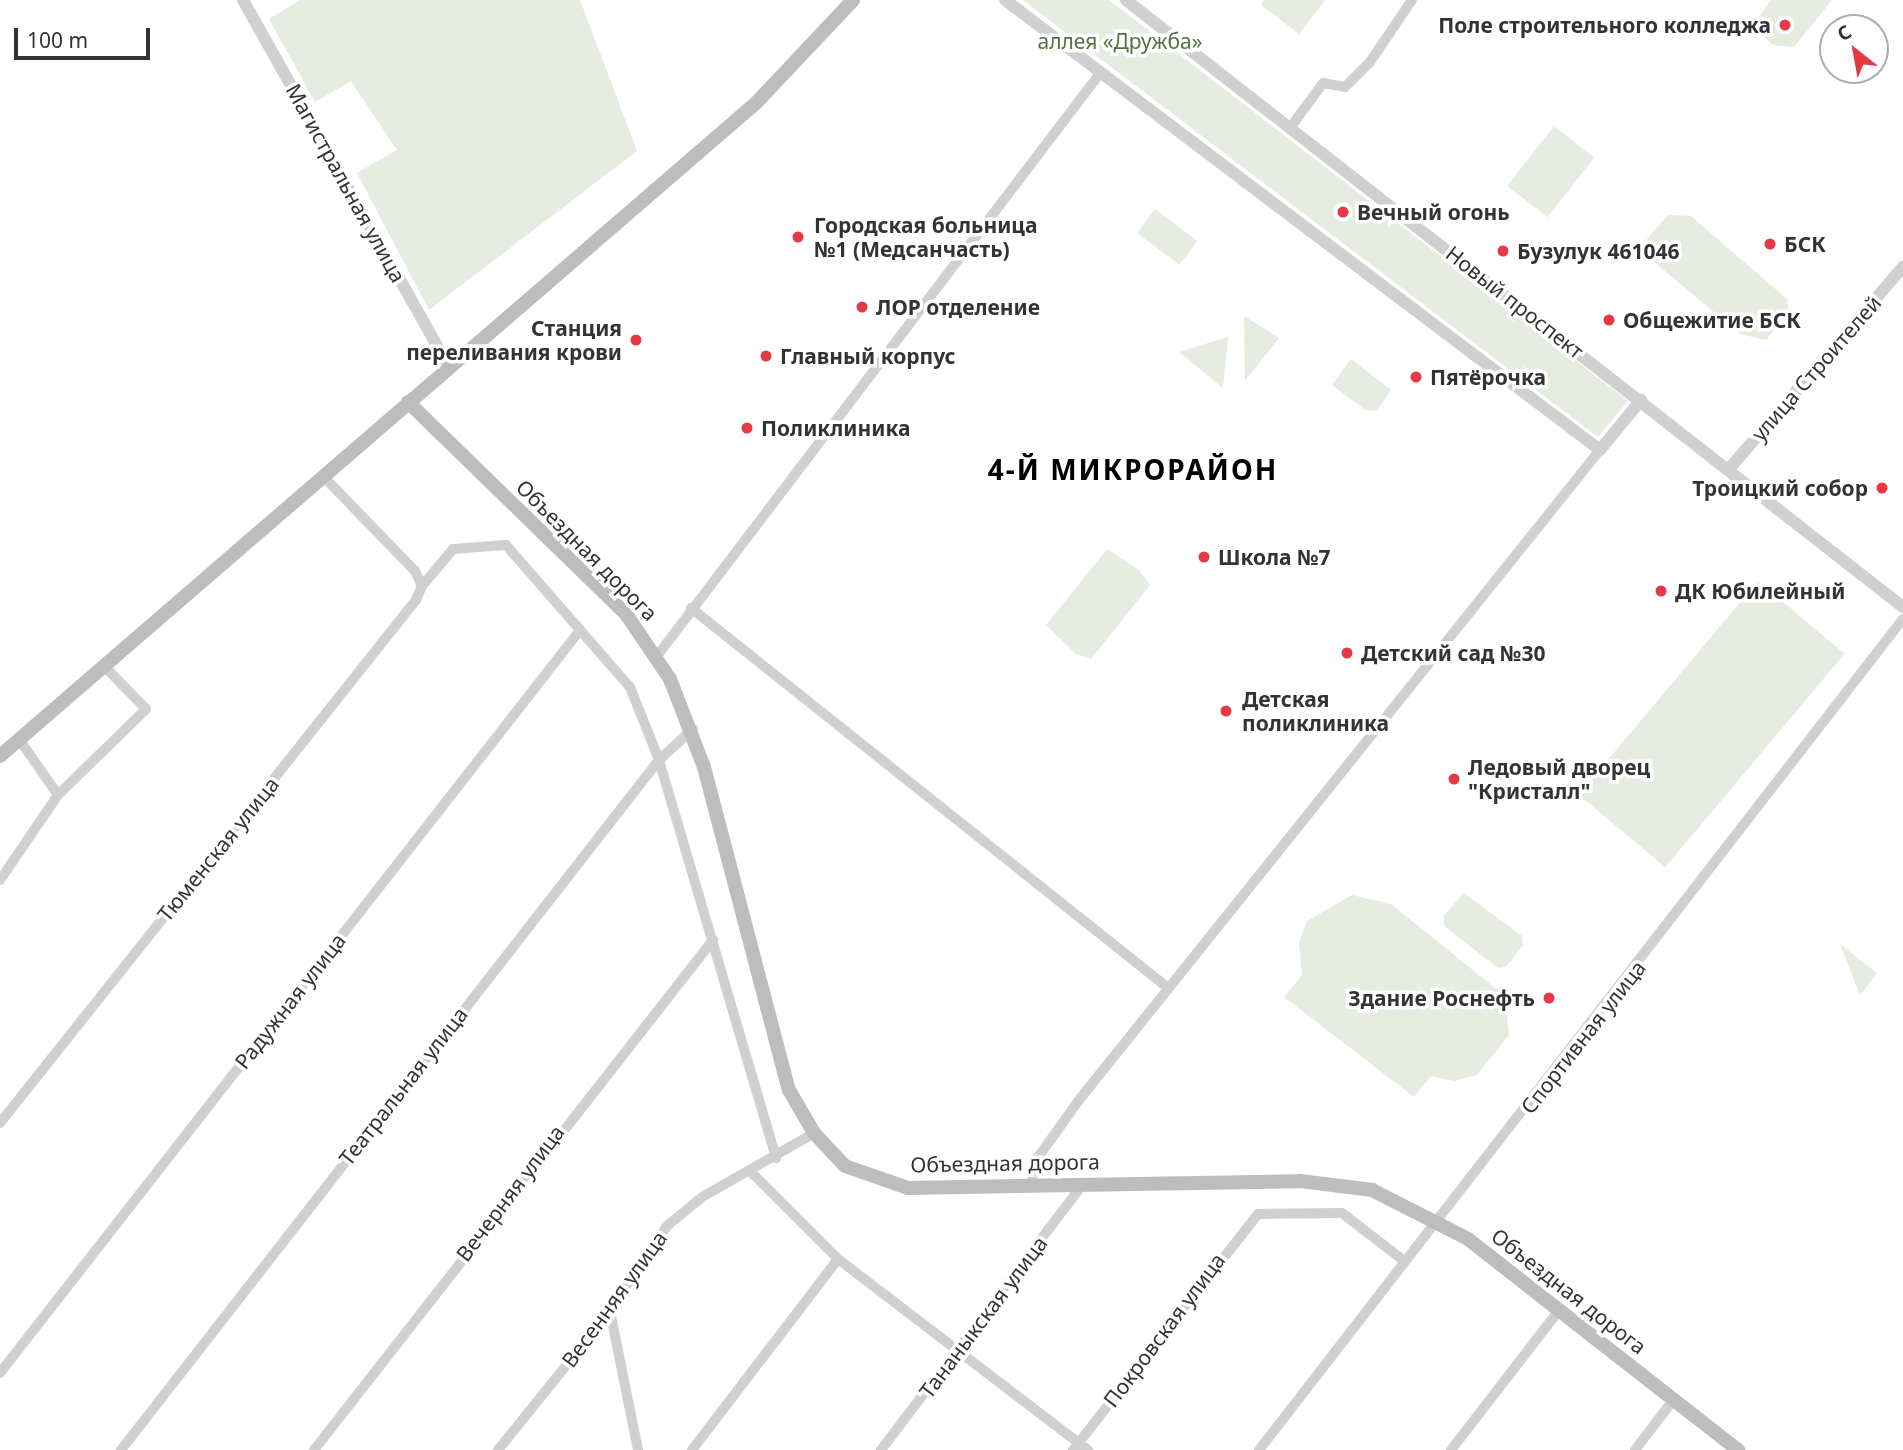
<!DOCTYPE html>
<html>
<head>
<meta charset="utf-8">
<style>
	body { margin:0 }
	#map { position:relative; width:1903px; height:1450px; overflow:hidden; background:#fff; font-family:"Noto Sans",sans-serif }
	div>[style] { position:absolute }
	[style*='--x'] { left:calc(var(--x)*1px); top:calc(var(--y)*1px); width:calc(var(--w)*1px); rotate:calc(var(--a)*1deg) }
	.green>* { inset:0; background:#e6ecdf; transform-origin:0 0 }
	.minor>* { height:10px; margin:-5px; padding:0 5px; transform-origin:5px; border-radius:5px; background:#d0d0d0 }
	.tertiary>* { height:12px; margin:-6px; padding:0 6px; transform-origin:6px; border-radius:6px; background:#d0d0d0 }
	.secondary>* { height:14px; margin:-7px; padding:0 7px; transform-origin:7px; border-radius:7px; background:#bdbdbd }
	.dots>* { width:19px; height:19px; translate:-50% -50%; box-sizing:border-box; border:4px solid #fff; border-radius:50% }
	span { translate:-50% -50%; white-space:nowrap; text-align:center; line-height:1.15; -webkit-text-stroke:7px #fff; paint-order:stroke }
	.poi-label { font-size:21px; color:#333; font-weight:700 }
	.right { translate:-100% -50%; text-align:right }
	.left { translate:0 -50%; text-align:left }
	.park-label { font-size:21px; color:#56703f }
	.street-label { font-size:21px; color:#333 }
	.district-label { font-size:28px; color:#000; font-weight:700; letter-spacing:2px }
	.north { position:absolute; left:1819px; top:14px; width:70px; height:70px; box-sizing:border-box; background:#fff; border:2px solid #adadad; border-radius:50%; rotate:329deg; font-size:19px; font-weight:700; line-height:28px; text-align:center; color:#333 }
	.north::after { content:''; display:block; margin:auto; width:24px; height:32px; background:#e63946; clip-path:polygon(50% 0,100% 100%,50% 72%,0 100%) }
	.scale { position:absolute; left:14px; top:28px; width:136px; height:32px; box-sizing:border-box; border:4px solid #333; border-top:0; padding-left:9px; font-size:21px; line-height:24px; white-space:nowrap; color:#333; -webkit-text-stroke:5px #fff; paint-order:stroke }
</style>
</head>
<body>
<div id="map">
	<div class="green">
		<div style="clip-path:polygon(300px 0,580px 0,637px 151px,429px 310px,357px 173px,397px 150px,351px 81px,315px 102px,269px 19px)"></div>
		<div style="clip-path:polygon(1023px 0,1109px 0,1628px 401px,1598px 437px)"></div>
		<div style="clip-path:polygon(1264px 0,1325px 0,1299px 34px,1261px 5px)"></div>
		<div style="clip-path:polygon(1771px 0,1832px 0,1794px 47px,1773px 45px,1759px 32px,1758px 18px)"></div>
		<div style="left:1554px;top:126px;width:51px;height:76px;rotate:38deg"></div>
		<div style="left:1155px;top:209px;width:53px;height:30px;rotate:37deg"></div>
		<div style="clip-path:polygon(1668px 215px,1691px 216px,1787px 299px,1789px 312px,1766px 340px,1740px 334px,1653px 261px,1647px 239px)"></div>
		<div style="clip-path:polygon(1244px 316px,1279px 338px,1245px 381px)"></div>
		<div style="clip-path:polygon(1228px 337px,1223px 388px,1179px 352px)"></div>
		<div style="clip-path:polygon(1351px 359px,1391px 390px,1377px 411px,1365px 410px,1332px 385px)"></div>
		<div style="clip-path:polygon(1107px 549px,1139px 570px,1150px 585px,1091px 659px,1076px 654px,1046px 625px)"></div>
		<div style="left:1758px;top:581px;width:113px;height:279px;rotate:40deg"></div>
		<div style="clip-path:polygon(1464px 893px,1522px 936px,1523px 945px,1507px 966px,1498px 968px,1444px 926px,1444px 915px)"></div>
		<div style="clip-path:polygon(1352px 895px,1391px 904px,1505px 996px,1509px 1035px,1477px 1075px,1454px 1081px,1431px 1076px,1414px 1097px,1284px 997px,1302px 975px,1299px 943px,1307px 921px)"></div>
		<div style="clip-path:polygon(1840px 944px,1877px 973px,1860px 995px)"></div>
	</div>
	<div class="minor">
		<div style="--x:1290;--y:128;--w:56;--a:-53.7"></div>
		<div style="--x:1323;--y:83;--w:22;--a:10"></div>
		<div style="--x:1345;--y:87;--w:35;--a:-45"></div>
		<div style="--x:1370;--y:62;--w:75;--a:-55.9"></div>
		<div style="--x:422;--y:586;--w:48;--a:-50"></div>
		<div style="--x:453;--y:549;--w:53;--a:-4.3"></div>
		<div style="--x:506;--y:545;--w:189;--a:48.9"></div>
		<div style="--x:630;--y:687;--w:79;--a:68.3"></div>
		<div style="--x:659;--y:760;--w:415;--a:73.6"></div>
		<div style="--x:691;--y:608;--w:608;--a:38.53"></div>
		<div style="--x:657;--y:656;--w:734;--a:-52.76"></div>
		<div style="--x:19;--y:739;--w:68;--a:55.1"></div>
		<div style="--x:0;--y:880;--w:103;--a:-55.7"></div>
		<div style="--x:58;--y:795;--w:123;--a:-44.3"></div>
		<div style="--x:146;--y:709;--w:60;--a:-134.3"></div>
		<div style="--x:0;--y:1123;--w:668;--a:-51.5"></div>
		<div style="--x:416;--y:600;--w:15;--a:-67"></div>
		<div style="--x:422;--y:586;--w:17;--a:-115"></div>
		<div style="--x:415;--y:571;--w:132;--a:-134.1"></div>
		<div style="--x:751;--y:1172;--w:123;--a:45"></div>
		<div style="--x:838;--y:1259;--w:315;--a:37.4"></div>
		<div style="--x:1032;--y:1184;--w:21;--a:-85"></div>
		<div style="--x:1034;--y:1163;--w:77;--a:-54.5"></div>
		<div style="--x:1079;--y:1100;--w:833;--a:-51.29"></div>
		<div style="--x:610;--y:1311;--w:142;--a:78.6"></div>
		<div style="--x:0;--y:1373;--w:943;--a:-52.02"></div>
		<div style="--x:121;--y:1450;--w:875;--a:-52.06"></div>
		<div style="--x:659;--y:760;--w:46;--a:-42.4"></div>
		<div style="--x:314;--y:1450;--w:648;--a:-51.96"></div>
		<div style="--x:498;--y:1450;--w:179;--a:-51.1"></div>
		<div style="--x:610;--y:1311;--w:102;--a:-56.2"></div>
		<div style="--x:667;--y:1226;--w:45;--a:-39.6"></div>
		<div style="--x:702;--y:1197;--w:129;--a:-29.7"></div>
		<div style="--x:692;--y:1450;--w:240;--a:-52.6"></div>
		<div style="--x:881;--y:1450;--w:335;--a:-52.8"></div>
		<div style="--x:1073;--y:1450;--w:300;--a:-51.9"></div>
		<div style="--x:1258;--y:1214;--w:84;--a:-0.7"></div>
		<div style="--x:1342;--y:1213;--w:77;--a:37.6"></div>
		<div style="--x:1259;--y:1450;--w:1051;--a:-52.23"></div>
		<div style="--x:1451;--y:1450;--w:178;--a:-52.3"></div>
		<div style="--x:1635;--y:1450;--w:64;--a:-52.6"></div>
	</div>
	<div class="tertiary">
		<div style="--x:243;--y:0;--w:421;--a:60.7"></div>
		<div style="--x:1005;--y:0;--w:746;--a:37.1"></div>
		<div style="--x:1600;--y:450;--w:65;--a:-50.6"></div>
		<div style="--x:1126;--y:0;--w:986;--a:38"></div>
		<div style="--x:1729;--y:469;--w:267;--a:-49.3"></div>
	</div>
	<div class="secondary">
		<div style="--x:408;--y:402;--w:304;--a:44.2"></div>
		<div style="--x:626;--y:614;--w:78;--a:55.9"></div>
		<div style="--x:670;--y:679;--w:94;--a:68.9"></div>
		<div style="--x:704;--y:767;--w:334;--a:75.3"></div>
		<div style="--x:789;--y:1090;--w:50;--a:59.8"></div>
		<div style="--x:814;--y:1133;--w:45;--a:46.8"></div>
		<div style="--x:845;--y:1166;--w:67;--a:19.2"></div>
		<div style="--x:908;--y:1188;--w:392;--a:-1"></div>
		<div style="--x:1300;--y:1181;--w:73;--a:7.1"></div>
		<div style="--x:1372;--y:1190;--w:108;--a:27"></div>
		<div style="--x:1468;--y:1239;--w:343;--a:38"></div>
		<div style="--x:0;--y:756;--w:1000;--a:-40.82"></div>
		<div style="--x:757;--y:102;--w:140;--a:-46.7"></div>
	</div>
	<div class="dots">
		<div style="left:1785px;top:25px;background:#e63946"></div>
		<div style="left:1343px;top:212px;background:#e63946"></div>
		<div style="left:798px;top:237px;background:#e63946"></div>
		<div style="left:1770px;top:244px;background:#e63946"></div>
		<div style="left:1503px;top:251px;background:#e63946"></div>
		<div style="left:862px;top:307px;background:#e63946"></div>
		<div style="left:1609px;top:320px;background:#e63946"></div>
		<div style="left:636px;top:340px;background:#e63946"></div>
		<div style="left:766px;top:356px;background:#e63946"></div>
		<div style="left:1416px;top:377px;background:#e63946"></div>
		<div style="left:747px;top:428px;background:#e63946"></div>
		<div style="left:1882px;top:488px;background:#e63946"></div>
		<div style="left:1204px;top:557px;background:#e63946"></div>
		<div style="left:1661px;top:591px;background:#e63946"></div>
		<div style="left:1347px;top:653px;background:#e63946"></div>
		<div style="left:1226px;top:711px;background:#e63946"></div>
		<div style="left:1454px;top:779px;background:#e63946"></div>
		<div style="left:1549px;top:998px;background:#e63946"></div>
	</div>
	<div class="poi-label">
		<span class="right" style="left:1771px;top:25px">Поле строительного колледжа</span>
		<span class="left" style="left:1357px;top:212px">Вечный огонь</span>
		<span class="left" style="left:814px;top:237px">Городская больница<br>№1 (Медсанчасть)</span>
		<span class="left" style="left:1784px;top:244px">БСК</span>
		<span class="left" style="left:1517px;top:251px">Бузулук 461046</span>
		<span class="left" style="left:876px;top:307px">ЛОР отделение</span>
		<span class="left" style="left:1623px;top:320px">Общежитие БСК</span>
		<span class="right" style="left:622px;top:340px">Станция<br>переливания крови</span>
		<span class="left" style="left:780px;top:356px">Главный корпус</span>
		<span class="left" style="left:1430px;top:377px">Пятёрочка</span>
		<span class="left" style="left:761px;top:428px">Поликлиника</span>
		<span class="right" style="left:1868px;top:488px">Троицкий собор</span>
		<span class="left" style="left:1218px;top:557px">Школа №7</span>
		<span class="left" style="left:1675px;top:591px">ДК Юбилейный</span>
		<span class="left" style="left:1361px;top:653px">Детский сад №30</span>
		<span class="left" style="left:1242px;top:711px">Детская<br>поликлиника</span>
		<span class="left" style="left:1468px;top:779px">Ледовый дворец<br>"Кристалл"</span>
		<span class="right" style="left:1535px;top:998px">Здание Роснефть</span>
	</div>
	<div class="park-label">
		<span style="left:1120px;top:41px">аллея «Дружба»</span>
	</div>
	<div class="street-label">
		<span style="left:346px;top:183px;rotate:61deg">Магистральная улица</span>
		<span style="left:1515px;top:302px;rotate:38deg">Новый проспект</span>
		<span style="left:1816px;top:368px;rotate:-49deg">улица Строителей</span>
		<span style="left:587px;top:550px;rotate:45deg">Объездная дорога</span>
		<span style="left:218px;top:849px;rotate:-51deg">Тюменская улица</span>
		<span style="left:290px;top:1001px;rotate:-52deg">Радужная улица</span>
		<span style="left:1583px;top:1037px;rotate:-52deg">Спортивная улица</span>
		<span style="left:403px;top:1086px;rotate:-52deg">Театральная улица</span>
		<span style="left:1005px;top:1163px;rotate:-1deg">Объездная дорога</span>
		<span style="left:510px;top:1193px;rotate:-53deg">Вечерняя улица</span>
		<span style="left:1569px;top:1291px;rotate:38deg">Объездная дорога</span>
		<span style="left:614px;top:1299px;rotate:-54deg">Весенняя улица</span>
		<span style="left:983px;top:1317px;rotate:-53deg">Тананыкская улица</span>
		<span style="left:1164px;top:1330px;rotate:-53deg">Покровская улица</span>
	</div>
	<div class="district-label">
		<span style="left:1133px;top:469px">4-Й МИКРОРАЙОН</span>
	</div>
	<div class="north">С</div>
	<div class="scale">100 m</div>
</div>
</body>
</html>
